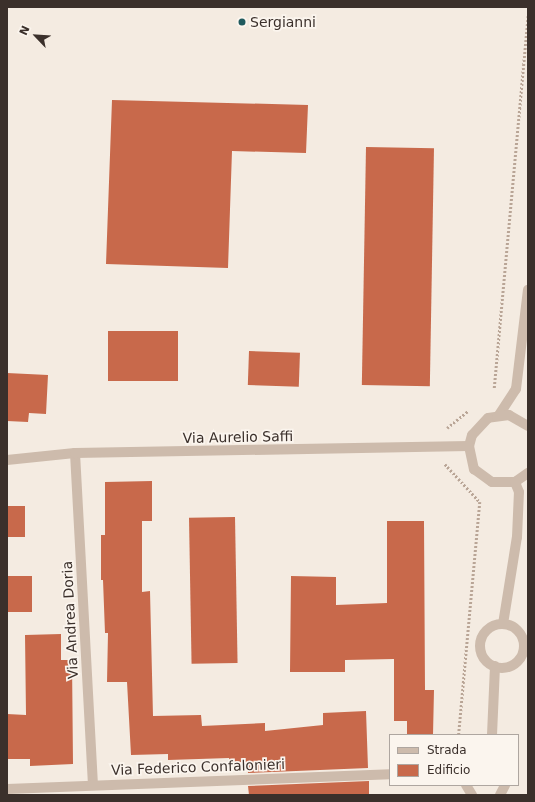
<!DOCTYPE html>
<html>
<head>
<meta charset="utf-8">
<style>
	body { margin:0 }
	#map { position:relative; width:535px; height:802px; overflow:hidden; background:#f4ebe1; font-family:"DejaVu Sans",sans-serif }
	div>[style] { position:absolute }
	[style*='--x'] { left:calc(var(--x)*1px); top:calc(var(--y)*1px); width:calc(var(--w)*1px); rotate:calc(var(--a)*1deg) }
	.building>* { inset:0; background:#c8694b; transform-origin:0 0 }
	.path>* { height:2.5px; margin-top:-1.25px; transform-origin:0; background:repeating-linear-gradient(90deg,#b9a596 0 2px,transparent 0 4px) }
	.minor>* { height:10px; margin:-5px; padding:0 5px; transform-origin:5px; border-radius:5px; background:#cdbbac }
	.minor>.ring { margin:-5px; padding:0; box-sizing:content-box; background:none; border:10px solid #cdbbac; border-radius:50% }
	.dots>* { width:11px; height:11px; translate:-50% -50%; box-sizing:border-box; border:2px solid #fbf5ee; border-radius:50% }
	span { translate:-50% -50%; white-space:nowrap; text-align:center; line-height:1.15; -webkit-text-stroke:3.5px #fbf5ee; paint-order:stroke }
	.poi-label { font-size:14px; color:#3b302b }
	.left { translate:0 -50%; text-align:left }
	.street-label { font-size:14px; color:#3b302b }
	.frame { position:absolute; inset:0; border:8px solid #3b302b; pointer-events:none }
	.legend { position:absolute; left:389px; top:734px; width:130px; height:52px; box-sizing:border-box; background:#fbf5ee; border:1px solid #aea6a0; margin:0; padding:5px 7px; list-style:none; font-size:12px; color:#3b302b }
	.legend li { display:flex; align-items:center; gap:8px; height:20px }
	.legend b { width:20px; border:1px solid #aea6a0 }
	.north { position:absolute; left:16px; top:16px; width:40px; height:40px; -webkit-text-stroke:3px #fbf5ee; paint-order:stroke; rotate:295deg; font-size:11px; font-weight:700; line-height:16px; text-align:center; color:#3b302b }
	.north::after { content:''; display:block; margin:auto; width:14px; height:18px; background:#3b302b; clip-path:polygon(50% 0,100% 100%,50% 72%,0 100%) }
</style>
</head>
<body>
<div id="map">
	<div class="building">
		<div style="clip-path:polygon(112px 100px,308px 105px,306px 153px,232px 151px,228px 268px,106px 264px)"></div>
		<div style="left:366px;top:147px;width:68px;height:238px;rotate:1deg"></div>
		<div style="left:108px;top:331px;width:70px;height:50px"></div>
		<div style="left:249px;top:351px;width:51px;height:34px;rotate:2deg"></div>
		<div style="clip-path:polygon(7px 373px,48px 375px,46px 414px,29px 413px,28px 422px,7px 421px)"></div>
		<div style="clip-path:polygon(152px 481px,152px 521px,142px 521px,142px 592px,150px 591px,153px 716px,201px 715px,202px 726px,265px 723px,265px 731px,323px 725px,323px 713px,366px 711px,368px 768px,248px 773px,247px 762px,230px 763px,229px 758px,168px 760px,168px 754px,131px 755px,127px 682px,107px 682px,108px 633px,105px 633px,103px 580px,101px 580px,101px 535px,105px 535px,105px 482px)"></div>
		<div style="left:7px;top:506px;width:18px;height:31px"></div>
		<div style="left:235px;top:517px;width:146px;height:46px;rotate:89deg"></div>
		<div style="clip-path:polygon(387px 521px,424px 521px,425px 690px,434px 690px,433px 735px,407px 735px,407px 721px,394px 721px,394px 659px,345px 660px,345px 672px,290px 672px,291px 576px,336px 577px,336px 605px,387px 603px)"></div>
		<div style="left:7px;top:576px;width:25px;height:36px"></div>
		<div style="clip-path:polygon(61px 634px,61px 660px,72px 660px,73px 764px,30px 766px,30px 759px,7px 759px,7px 714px,26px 715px,25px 635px)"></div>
		<div style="clip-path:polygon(369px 781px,369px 795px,249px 795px,248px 786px)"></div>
	</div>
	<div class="path">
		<div style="--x:494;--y:388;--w:374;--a:-84.8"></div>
		<div style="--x:447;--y:428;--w:27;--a:-39"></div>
		<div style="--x:445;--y:464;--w:52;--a:47.4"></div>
		<div style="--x:480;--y:502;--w:234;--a:95.2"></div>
	</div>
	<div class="minor">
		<div style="--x:499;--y:415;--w:31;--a:-57"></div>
		<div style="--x:516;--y:389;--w:100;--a:-83.1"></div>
		<div style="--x:528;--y:426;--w:22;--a:-150"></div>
		<div style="--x:509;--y:415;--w:21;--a:172"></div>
		<div style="--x:488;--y:418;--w:23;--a:133"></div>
		<div style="--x:472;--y:435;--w:11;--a:105"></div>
		<div style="--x:469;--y:446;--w:24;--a:78"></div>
		<div style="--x:474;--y:469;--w:22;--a:36"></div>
		<div style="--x:492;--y:482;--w:23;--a:0"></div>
		<div style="--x:515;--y:482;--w:16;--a:-35"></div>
		<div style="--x:75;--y:453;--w:332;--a:86.9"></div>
		<div style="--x:7;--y:460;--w:68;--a:-5.9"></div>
		<div style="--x:75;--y:453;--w:394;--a:-1"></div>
		<div style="--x:503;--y:624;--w:88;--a:-80.9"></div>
		<div style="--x:517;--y:537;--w:45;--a:-87.5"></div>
		<div style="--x:519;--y:492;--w:11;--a:-112"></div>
		<div class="ring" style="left:480px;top:624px;width:34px;height:34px"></div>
		<div style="--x:492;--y:735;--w:69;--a:-87.5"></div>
		<div style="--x:466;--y:785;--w:12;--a:59"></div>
		<div style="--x:7;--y:789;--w:383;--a:-2.2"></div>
		<div style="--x:500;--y:795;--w:11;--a:-63"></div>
	</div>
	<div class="dots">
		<div style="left:242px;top:22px;background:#1f5a5e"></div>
	</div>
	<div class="poi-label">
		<span class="left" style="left:250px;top:22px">Sergianni</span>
	</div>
	<div class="street-label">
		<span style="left:238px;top:437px;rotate:-1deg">Via Aurelio Saffi</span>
		<span style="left:70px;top:620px;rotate:-93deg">Via Andrea Doria</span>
		<span style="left:198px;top:767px;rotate:-2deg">Via Federico Confalonieri</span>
	</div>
	<div class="frame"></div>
	<ul class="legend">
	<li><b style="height:5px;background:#cdbbac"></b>Strada</li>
	<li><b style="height:11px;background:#c8694b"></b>Edificio</li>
	</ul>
	<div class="north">N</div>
</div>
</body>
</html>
